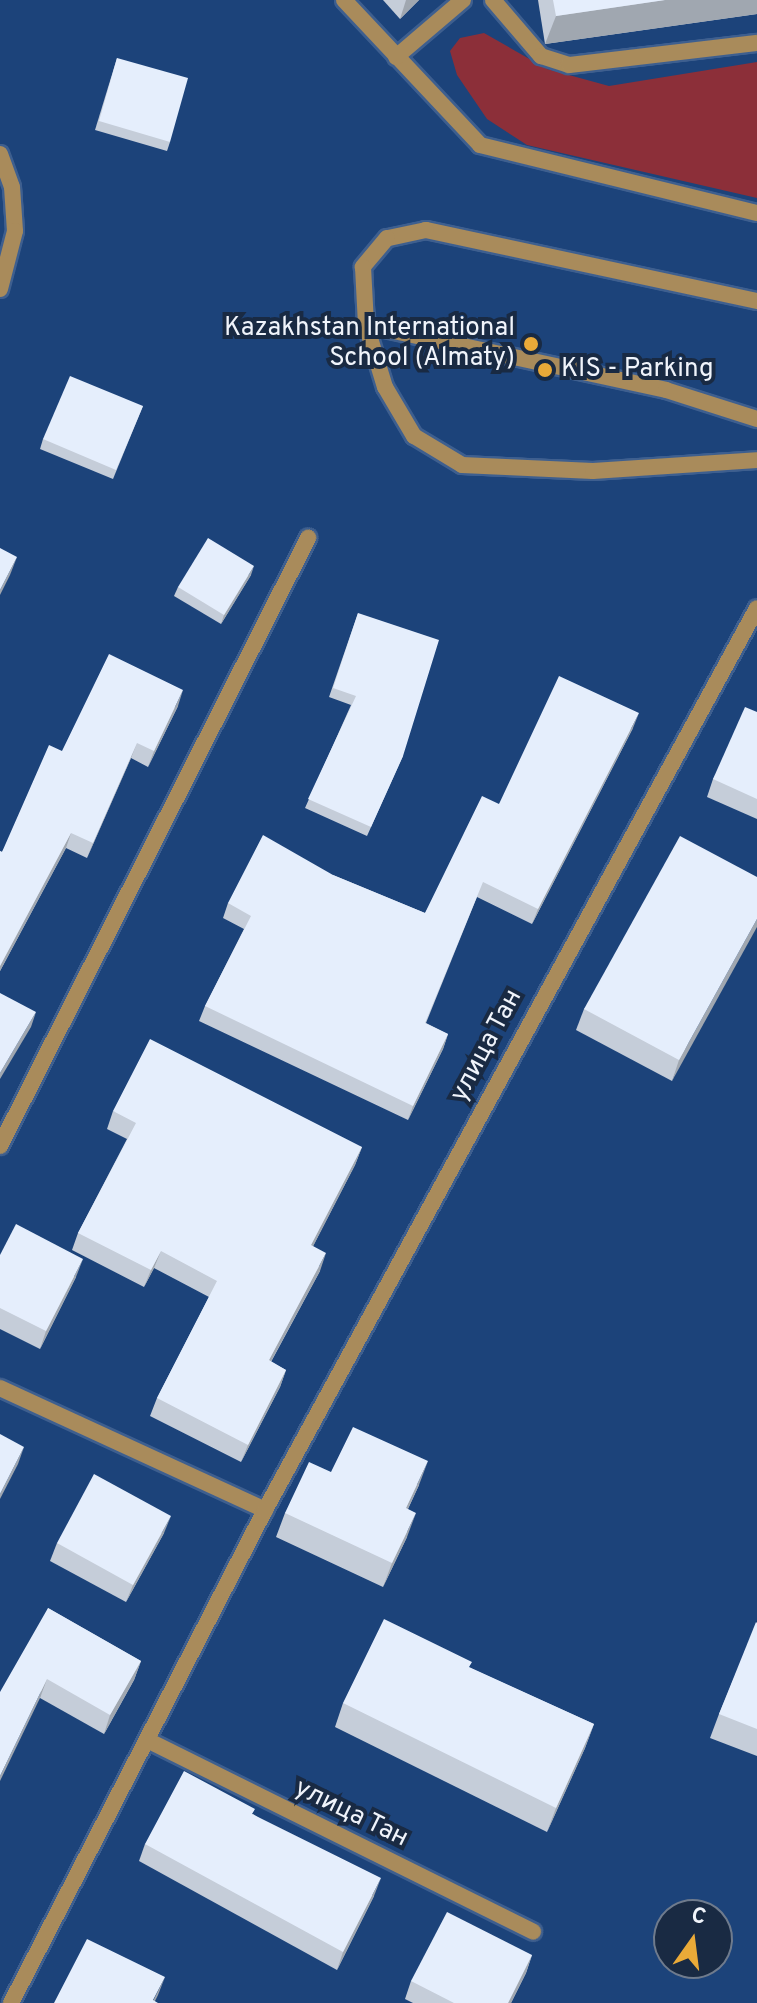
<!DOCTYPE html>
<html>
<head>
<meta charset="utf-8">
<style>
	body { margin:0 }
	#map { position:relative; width:757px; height:2003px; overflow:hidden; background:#1c437a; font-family:Overpass,sans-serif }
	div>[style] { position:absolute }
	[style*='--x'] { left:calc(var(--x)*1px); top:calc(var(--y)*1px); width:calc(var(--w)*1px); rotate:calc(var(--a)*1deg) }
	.green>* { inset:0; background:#8c2f39 }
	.roads { filter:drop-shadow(2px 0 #3e5f8f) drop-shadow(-2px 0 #3e5f8f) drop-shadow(0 2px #3e5f8f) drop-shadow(0 -2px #3e5f8f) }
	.service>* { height:16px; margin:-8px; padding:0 8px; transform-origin:8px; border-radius:8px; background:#a98b5b }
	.minor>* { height:16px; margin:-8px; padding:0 8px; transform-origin:8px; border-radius:8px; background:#a98b5b }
	.wall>* { inset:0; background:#c5cdd9 }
	.shaded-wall>* { inset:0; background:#a0a7b0 }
	.building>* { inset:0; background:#e5eefc }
	.dots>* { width:22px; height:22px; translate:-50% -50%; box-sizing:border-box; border:4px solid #192a43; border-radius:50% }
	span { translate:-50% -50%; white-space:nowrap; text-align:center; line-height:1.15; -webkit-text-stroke:8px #192a43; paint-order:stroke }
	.poi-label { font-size:26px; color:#f0f4fb }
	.right { translate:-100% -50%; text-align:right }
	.left { translate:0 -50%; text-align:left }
	.street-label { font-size:26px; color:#f0f4fb }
	.north { position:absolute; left:653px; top:1899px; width:80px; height:80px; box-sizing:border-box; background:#192a43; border:2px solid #6f7b8d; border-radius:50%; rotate:14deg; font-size:22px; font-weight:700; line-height:32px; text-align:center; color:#f0f4fb }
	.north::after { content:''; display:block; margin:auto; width:28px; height:36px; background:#eaaa38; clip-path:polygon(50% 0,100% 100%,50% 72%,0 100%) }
</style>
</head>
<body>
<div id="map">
	<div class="green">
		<i style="clip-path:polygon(484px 33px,547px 69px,609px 86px,757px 62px,757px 198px,527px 145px,487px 119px,457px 75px,450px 51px,460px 38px)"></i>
	</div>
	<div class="roads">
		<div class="service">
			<i style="--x:344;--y:0;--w:199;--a:46.8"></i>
			<i style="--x:480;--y:145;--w:285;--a:13.8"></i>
			<i style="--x:493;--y:0;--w:74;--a:49.4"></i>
			<i style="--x:541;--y:56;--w:29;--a:18"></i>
			<i style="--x:569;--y:65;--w:189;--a:-6.7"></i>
			<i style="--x:396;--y:57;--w:88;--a:-40.4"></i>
			<i style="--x:757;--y:301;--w:339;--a:-167.9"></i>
			<i style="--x:426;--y:230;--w:40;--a:168"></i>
			<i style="--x:387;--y:238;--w:38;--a:130"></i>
			<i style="--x:363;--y:267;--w:58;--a:87"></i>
			<i style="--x:366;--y:325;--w:65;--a:73"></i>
			<i style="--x:385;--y:387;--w:57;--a:59.4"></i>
			<i style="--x:414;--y:436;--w:56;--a:31.1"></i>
			<i style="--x:462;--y:465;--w:131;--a:2.6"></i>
			<i style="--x:593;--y:471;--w:164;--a:-3.8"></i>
			<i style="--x:366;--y:325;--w:307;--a:12.2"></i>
			<i style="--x:666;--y:390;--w:96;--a:17.7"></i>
		</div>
		<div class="minor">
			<i style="--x:0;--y:154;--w:35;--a:70"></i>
			<i style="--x:12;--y:187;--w:44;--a:86.1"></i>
			<i style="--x:15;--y:231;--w:60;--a:104.5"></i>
			<i style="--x:0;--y:1146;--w:682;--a:-63.13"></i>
			<i style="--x:0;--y:1388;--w:292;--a:24.7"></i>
			<i style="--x:147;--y:1740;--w:431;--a:26.4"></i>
			<i style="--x:11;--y:2003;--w:555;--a:-62.74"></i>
			<i style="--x:265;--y:1510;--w:1027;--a:-61.39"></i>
		</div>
	</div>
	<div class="wall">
		<i style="clip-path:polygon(383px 0,419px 0,400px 19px)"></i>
		<i style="clip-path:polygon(538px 0,757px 0,757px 14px,545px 44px)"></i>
		<i style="clip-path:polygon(117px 58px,170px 142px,167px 151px,95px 130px)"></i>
		<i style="clip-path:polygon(143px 406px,113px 479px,40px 449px,43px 439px)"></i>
		<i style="clip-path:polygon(251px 575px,221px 624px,174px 596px,178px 587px)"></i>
		<i style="clip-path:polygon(358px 613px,403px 756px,367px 836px,305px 808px,351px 705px,329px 697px)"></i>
		<i style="clip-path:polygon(178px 706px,148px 767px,131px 758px,87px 858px,66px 848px,0 971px,0 851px,2px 852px,62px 751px)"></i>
		<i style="clip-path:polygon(757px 712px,757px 819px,707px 797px,713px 779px)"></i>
		<i style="clip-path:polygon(633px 728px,532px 924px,477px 897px,426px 1023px,448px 1034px,443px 1049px,408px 1120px,199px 1021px,205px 1006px,244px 929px,223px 918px,228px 903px,333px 875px,425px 913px,499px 804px)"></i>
		<i style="clip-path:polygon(757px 877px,672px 1081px,576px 1030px,584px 1009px)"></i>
		<i style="clip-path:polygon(113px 1111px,362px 1147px,355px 1165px,313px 1246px,320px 1271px,271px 1362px,286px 1370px,280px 1387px,241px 1462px,150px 1416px,157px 1398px,209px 1297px,154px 1268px,144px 1287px,72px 1250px,78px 1233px,127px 1139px,107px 1129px)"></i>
		<i style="clip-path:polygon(0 1255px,76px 1277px,40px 1349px,0 1329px)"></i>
		<i style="clip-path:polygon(331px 1472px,419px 1485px,408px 1509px,407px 1537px,383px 1587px,276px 1537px,285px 1513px)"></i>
		<i style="clip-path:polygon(164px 1533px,126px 1602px,50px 1561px,57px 1543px)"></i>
		<i style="clip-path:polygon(48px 1608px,141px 1661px,134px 1680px,104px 1734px,40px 1698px)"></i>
		<i style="clip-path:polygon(757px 1623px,757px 1756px,710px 1738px,719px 1714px)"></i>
		<i style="clip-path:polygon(470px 1668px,594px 1724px,585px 1748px,547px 1832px,335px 1727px,343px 1703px)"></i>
		<i style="clip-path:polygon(253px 1814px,374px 1896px,337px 1970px,139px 1861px,145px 1844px)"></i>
		<i style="clip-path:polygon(532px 1955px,526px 1973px,511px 2003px,413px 2003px,405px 1999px,411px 1981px)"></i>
	</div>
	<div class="shaded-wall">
		<i style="clip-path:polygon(406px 0,419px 0,400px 19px)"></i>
		<i style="clip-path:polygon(665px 0,757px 0,757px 14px,545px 44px,556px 16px)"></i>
		<i style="clip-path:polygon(17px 557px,10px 575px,0 595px,0 590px)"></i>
		<i style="clip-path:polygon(254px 566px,251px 575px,221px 624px,224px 615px)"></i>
		<i style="clip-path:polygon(183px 690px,178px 706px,148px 767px,154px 751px)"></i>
		<i style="clip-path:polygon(639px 713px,633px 728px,532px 924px,538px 909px)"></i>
		<i style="clip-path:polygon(137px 743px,131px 758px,87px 858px,93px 843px)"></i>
		<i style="clip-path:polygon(71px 833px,66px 848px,0 971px,0 966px)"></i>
		<i style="clip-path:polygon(757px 919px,757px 927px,672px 1081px,679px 1060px)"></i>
		<i style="clip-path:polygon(36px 1012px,31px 1027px,0 1079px,0 1073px)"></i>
		<i style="clip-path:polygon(448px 1034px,443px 1049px,408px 1120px,413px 1106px)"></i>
		<i style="clip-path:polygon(362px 1147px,355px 1165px,305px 1262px,311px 1245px)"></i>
		<i style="clip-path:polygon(161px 1251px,154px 1268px,144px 1287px,151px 1270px)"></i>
		<i style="clip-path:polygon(326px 1253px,320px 1271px,262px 1378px,269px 1360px)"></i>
		<i style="clip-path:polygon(83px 1259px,76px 1277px,40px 1349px,46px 1331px)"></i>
		<i style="clip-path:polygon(286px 1370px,280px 1387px,241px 1462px,248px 1445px)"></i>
		<i style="clip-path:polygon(24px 1447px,18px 1464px,0 1499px,0 1494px)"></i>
		<i style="clip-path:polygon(428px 1461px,419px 1485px,397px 1532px,406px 1508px)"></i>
		<i style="clip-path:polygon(416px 1513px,407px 1537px,383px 1587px,392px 1563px)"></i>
		<i style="clip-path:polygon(171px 1516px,164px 1533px,126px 1602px,133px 1585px)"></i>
		<i style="clip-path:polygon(141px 1661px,134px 1680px,104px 1734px,110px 1715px)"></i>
		<i style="clip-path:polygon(47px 1679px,40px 1698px,0 1781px,0 1776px)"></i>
		<i style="clip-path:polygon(594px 1724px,585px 1748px,547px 1832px,556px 1808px)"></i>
		<i style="clip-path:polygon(381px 1878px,374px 1896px,337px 1970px,343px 1952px)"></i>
		<i style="clip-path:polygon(532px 1955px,526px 1973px,511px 2003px,508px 2003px)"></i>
		<i style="clip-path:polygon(165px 1977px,158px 1995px,154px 2003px,152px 2003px)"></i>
	</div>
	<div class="building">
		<i style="clip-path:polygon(553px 0,665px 0,556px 16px)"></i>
		<i style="clip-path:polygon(117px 58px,188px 78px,170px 142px,99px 121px)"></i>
		<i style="clip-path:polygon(70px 376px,143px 406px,116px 470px,43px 439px)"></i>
		<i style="clip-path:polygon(208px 538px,254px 566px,224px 615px,178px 587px)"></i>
		<i style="clip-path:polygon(0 548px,17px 557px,0 590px)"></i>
		<i style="clip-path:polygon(358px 613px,439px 640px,403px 756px,371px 827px,308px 799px,356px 696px,333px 688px)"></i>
		<i style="clip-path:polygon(109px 654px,183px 690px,154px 751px,137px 743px,93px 843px,71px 833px,0 966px,0 851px,2px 852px,49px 745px,62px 751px)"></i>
		<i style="clip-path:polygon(559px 676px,639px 713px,538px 909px,483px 882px,425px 1023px,448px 1034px,413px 1106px,205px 1006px,251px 916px,228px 903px,263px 835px,333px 875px,425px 913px,482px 796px,499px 804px)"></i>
		<i style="clip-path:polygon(745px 707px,757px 712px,757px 799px,713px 779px)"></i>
		<i style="clip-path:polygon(680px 836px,757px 877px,757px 919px,679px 1060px,584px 1009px)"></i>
		<i style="clip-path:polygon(0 993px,36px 1012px,0 1073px)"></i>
		<i style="clip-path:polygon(150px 1039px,362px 1147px,311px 1245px,326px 1253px,269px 1360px,286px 1370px,248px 1445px,157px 1398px,217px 1281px,161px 1251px,151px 1270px,78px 1233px,136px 1123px,113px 1111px)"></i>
		<i style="clip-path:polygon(16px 1224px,83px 1259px,46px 1331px,0 1308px,0 1255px)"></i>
		<i style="clip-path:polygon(353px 1427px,428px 1461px,406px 1508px,416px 1513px,392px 1563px,285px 1513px,309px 1462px,331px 1472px)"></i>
		<i style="clip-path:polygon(0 1434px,24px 1447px,0 1494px)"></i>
		<i style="clip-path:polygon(94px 1474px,171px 1516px,133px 1585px,57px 1543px)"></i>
		<i style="clip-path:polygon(48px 1608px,141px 1661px,110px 1715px,47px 1679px,0 1776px,0 1692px)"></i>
		<i style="clip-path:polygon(384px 1619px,472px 1662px,469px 1667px,594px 1724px,556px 1808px,343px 1703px)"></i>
		<i style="clip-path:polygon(756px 1622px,757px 1623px,757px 1729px,719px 1714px)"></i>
		<i style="clip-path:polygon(184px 1771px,255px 1809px,252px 1814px,381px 1878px,343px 1952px,145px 1844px)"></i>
		<i style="clip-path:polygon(447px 1912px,532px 1955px,508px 2003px,454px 2003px,411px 1981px)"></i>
		<i style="clip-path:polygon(87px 1939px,165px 1977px,153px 2000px,158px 2003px,54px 2003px)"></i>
	</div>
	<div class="dots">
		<i style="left:531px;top:344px;background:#eaaa38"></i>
		<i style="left:545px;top:370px;background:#eaaa38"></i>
	</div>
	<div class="poi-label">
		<span class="right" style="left:515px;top:344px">Kazakhstan International<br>School (Almaty)</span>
		<span class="left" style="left:561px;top:370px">KIS - Parking</span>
	</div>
	<div class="street-label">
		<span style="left:487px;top:1046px;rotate:-62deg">улица Тан</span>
		<span style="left:351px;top:1814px;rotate:26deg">улица Тан</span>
	</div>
	<div class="north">С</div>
</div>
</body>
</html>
